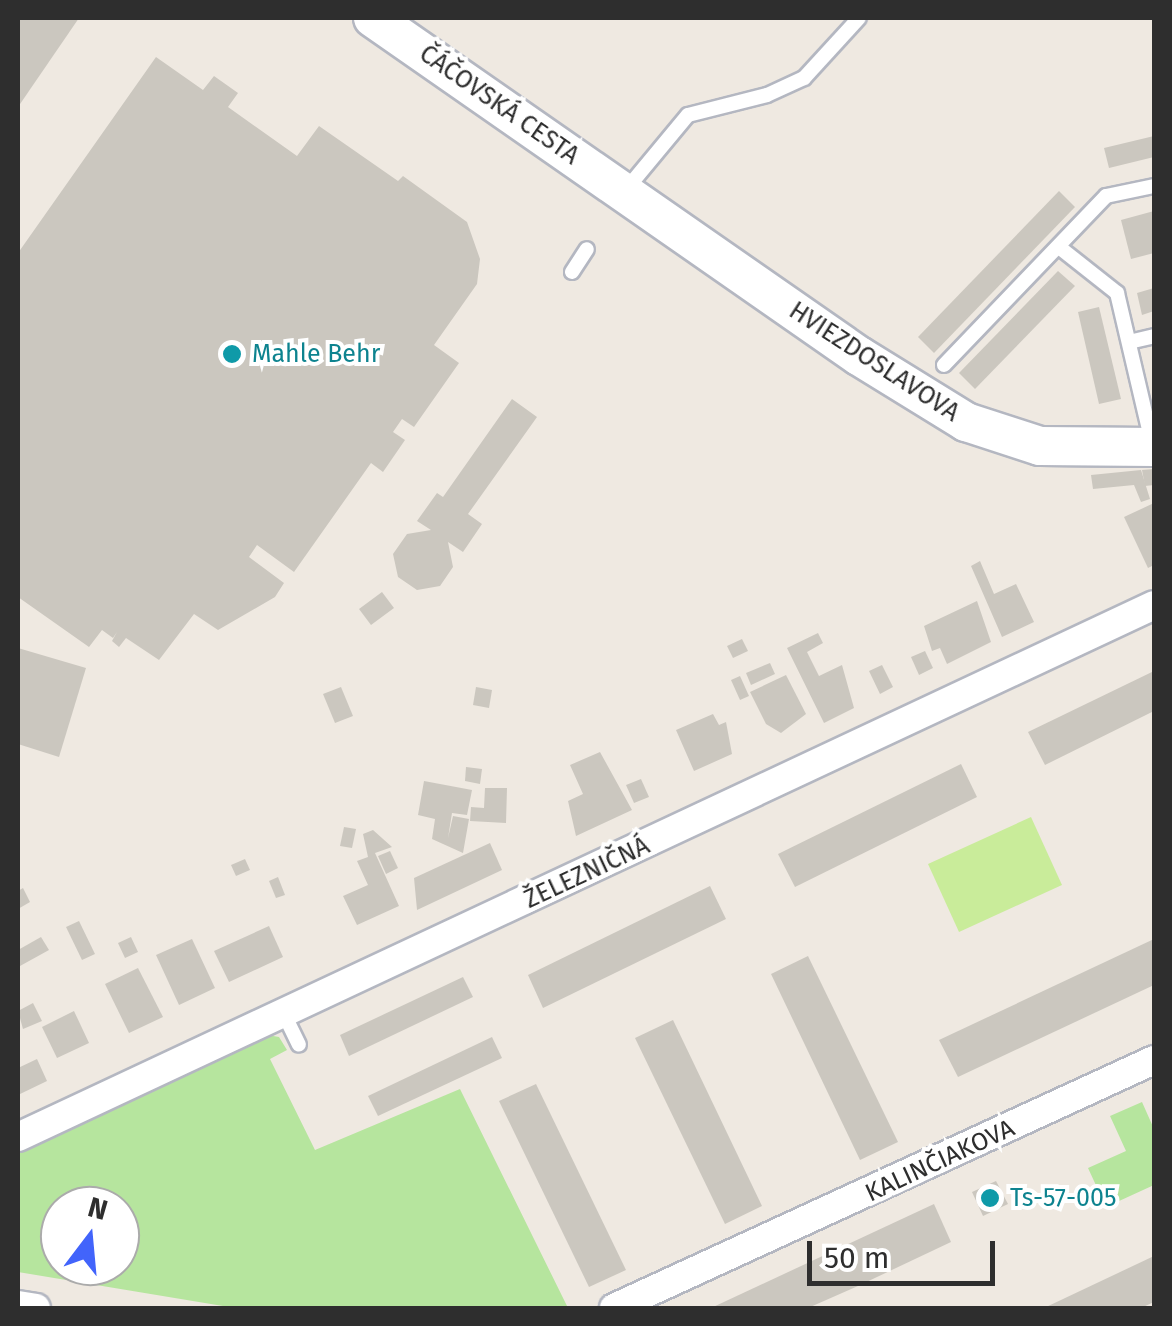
<!DOCTYPE html>
<html>
<head>
<meta charset="utf-8">
<style>
	body { margin:0 }
	#map { position:relative; width:1172px; height:1326px; overflow:hidden; background:#efe9e1; font-family:"Fira Sans",sans-serif }
	div>[style] { position:absolute }
	[style*='--x'] { left:calc(var(--x)*1px); top:calc(var(--y)*1px); width:calc(var(--w)*1px); rotate:calc(var(--a)*1deg) }
	.green>* { inset:0; background:#b6e59e }
	.pitch>* { inset:0; background:#c9ec9a }
	.building>* { inset:0; background:#cbc7bf }
	.roads { filter:drop-shadow(2px 0 #b4b7c1) drop-shadow(-2px 0 #b4b7c1) drop-shadow(0 2px #b4b7c1) drop-shadow(0 -2px #b4b7c1) }
	.service>* { height:14px; margin:-7px; padding:0 7px; transform-origin:7px; border-radius:7px; background:#fff }
	.minor>* { height:28px; margin:-14px; padding:0 14px; transform-origin:14px; border-radius:14px; background:#fff }
	.secondary>* { height:38px; margin:-19px; padding:0 19px; transform-origin:19px; border-radius:19px; background:#fff }
	.dots>* { width:28px; height:28px; translate:-50% -50%; box-sizing:border-box; border:5px solid #fff; border-radius:50% }
	span { translate:-50% -50%; white-space:nowrap; text-align:center; line-height:1.15; -webkit-text-stroke:8px #fff; paint-order:stroke }
	.street-label { font-size:25px; color:#2e2e2e }
	.culture-label { font-size:25px; color:#0d838f }
	.left { translate:0 -50%; text-align:left }
	.frame { position:absolute; inset:0; border:20px solid #2e2e2e; pointer-events:none }
	.north { position:absolute; left:40px; top:1186px; width:100px; height:100px; box-sizing:border-box; background:#fff; border:2px solid #ababab; border-radius:50%; rotate:16deg; font-size:28px; font-weight:700; line-height:40px; text-align:center; color:#2e2e2e }
	.north::after { content:''; display:block; margin:auto; width:35px; height:45px; background:#4264fb; clip-path:polygon(50% 0,100% 100%,50% 72%,0 100%) }
	.scale { position:absolute; left:807px; top:1241px; width:188px; height:45px; box-sizing:border-box; border:5px solid #2e2e2e; border-top:0; padding-left:12px; font-size:30px; line-height:35px; white-space:nowrap; color:#2e2e2e; -webkit-text-stroke:8px #fff; paint-order:stroke }
</style>
</head>
<body>
<div id="map">
	<div class="green">
		<i style="clip-path:polygon(evenodd,262px 1034px,279px 1037px,287px 1050px,270px 1059px,315px 1150px,460px 1089px,568px 1308px,235px 1308px,18px 1272px,18px 1149px,262px 1034px,60px 1206px,120px 1206px,120px 1266px,60px 1266px,60px 1206px)"></i>
		<i style="clip-path:polygon(1142px 1102px,1154px 1129px,1154px 1185px,1106px 1207px,1088px 1168px,1126px 1151px,1110px 1116px)"></i>
	</div>
	<div class="pitch">
		<i style="clip-path:polygon(1031px 817px,1062px 885px,959px 932px,928px 864px)"></i>
	</div>
	<div class="building">
		<i style="clip-path:polygon(18px 18px,79px 18px,18px 107px)"></i>
		<i style="clip-path:polygon(156px 57px,203px 90px,214px 76px,238px 93px,228px 107px,297px 156px,319px 126px,398px 181px,403px 176px,467px 222px,480px 259px,477px 284px,434px 345px,459px 363px,414px 427px,402px 419px,393px 432px,405px 440px,383px 472px,371px 463px,294px 572px,257px 545px,249px 557px,284px 583px,275px 597px,218px 630px,194px 614px,159px 660px,126px 638px,119px 647px,112px 641px,117px 632px,113px 638px,102px 630px,89px 647px,18px 597px,18px 253px)"></i>
		<i style="clip-path:polygon(1154px 136px,1154px 157px,1109px 168px,1104px 148px)"></i>
		<i style="clip-path:polygon(1059px 191px,1075px 207px,934px 353px,918px 337px)"></i>
		<i style="clip-path:polygon(1154px 211px,1154px 253px,1131px 259px,1121px 220px)"></i>
		<i style="clip-path:polygon(1058px 271px,1075px 286px,975px 389px,959px 373px)"></i>
		<i style="clip-path:polygon(1154px 288px,1154px 311px,1142px 315px,1137px 293px)"></i>
		<i style="clip-path:polygon(1099px 307px,1121px 399px,1099px 404px,1078px 312px)"></i>
		<i style="clip-path:polygon(512px 399px,537px 417px,468px 514px,482px 524px,463px 552px,448px 542px,453px 567px,440px 586px,417px 590px,398px 577px,393px 554px,407px 534px,431px 530px,417px 521px,437px 493px,443px 497px)"></i>
		<i style="clip-path:polygon(1154px 469px,1154px 485px,1145px 486px,1142px 470px)"></i>
		<i style="clip-path:polygon(1141px 470px,1150px 499px,1141px 502px,1134px 485px,1093px 489px,1091px 475px)"></i>
		<i style="clip-path:polygon(1154px 503px,1154px 565px,1148px 568px,1124px 517px)"></i>
		<i style="clip-path:polygon(980px 561px,994px 594px,1016px 584px,1034px 622px,1002px 637px,971px 566px)"></i>
		<i style="clip-path:polygon(382px 592px,394px 608px,371px 625px,359px 609px)"></i>
		<i style="clip-path:polygon(977px 601px,991px 642px,947px 664px,940px 648px,932px 651px,924px 626px)"></i>
		<i style="clip-path:polygon(818px 633px,823px 643px,807px 652px,819px 676px,842px 665px,854px 708px,824px 723px,787px 648px)"></i>
		<i style="clip-path:polygon(742px 639px,748px 651px,733px 658px,727px 646px)"></i>
		<i style="clip-path:polygon(18px 648px,86px 668px,59px 757px,18px 744px)"></i>
		<i style="clip-path:polygon(925px 651px,933px 668px,919px 675px,911px 657px)"></i>
		<i style="clip-path:polygon(770px 663px,775px 674px,751px 685px,746px 673px)"></i>
		<i style="clip-path:polygon(882px 665px,893px 687px,880px 694px,869px 671px)"></i>
		<i style="clip-path:polygon(1154px 671px,1154px 711px,1045px 765px,1028px 732px)"></i>
		<i style="clip-path:polygon(786px 675px,806px 714px,781px 733px,766px 724px,750px 692px)"></i>
		<i style="clip-path:polygon(740px 676px,749px 696px,740px 700px,731px 680px)"></i>
		<i style="clip-path:polygon(341px 687px,353px 716px,335px 723px,323px 694px)"></i>
		<i style="clip-path:polygon(476px 687px,492px 690px,489px 708px,473px 705px)"></i>
		<i style="clip-path:polygon(713px 714px,719px 725px,726px 722px,732px 754px,694px 771px,676px 730px)"></i>
		<i style="clip-path:polygon(600px 752px,632px 810px,576px 836px,568px 801px,583px 794px,570px 765px)"></i>
		<i style="clip-path:polygon(961px 764px,977px 797px,795px 887px,778px 854px)"></i>
		<i style="clip-path:polygon(466px 767px,482px 769px,480px 784px,465px 781px)"></i>
		<i style="clip-path:polygon(641px 779px,649px 797px,634px 803px,626px 785px)"></i>
		<i style="clip-path:polygon(424px 781px,472px 790px,467px 815px,452px 813px,448px 838px,453px 816px,469px 819px,463px 853px,432px 839px,435px 819px,418px 815px)"></i>
		<i style="clip-path:polygon(485px 788px,507px 788px,506px 823px,470px 821px,471px 807px,484px 808px)"></i>
		<i style="clip-path:polygon(344px 827px,356px 829px,352px 848px,340px 846px)"></i>
		<i style="clip-path:polygon(373px 830px,392px 847px,375px 853px,399px 906px,357px 925px,343px 896px,368px 885px,357px 861px,368px 857px,363px 834px)"></i>
		<i style="clip-path:polygon(490px 843px,502px 870px,417px 910px,414px 878px)"></i>
		<i style="clip-path:polygon(390px 851px,398px 868px,386px 874px,378px 856px)"></i>
		<i style="clip-path:polygon(245px 859px,250px 870px,236px 876px,231px 865px)"></i>
		<i style="clip-path:polygon(278px 877px,285px 895px,276px 898px,269px 881px)"></i>
		<i style="clip-path:polygon(710px 886px,726px 919px,543px 1008px,528px 975px)"></i>
		<i style="clip-path:polygon(23px 888px,30px 902px,18px 909px,18px 891px)"></i>
		<i style="clip-path:polygon(79px 921px,95px 954px,82px 960px,66px 927px)"></i>
		<i style="clip-path:polygon(269px 926px,283px 957px,229px 982px,214px 951px)"></i>
		<i style="clip-path:polygon(41px 937px,49px 950px,20px 966px,18px 950px)"></i>
		<i style="clip-path:polygon(131px 937px,138px 952px,125px 958px,118px 943px)"></i>
		<i style="clip-path:polygon(192px 939px,215px 988px,179px 1005px,156px 955px)"></i>
		<i style="clip-path:polygon(1154px 939px,1154px 985px,958px 1077px,939px 1040px)"></i>
		<i style="clip-path:polygon(808px 956px,898px 1142px,860px 1160px,771px 974px)"></i>
		<i style="clip-path:polygon(138px 968px,163px 1017px,129px 1033px,105px 984px)"></i>
		<i style="clip-path:polygon(463px 977px,473px 997px,349px 1056px,340px 1035px)"></i>
		<i style="clip-path:polygon(33px 1003px,42px 1021px,23px 1029px,18px 1011px)"></i>
		<i style="clip-path:polygon(74px 1011px,89px 1043px,57px 1058px,42px 1027px)"></i>
		<i style="clip-path:polygon(673px 1020px,762px 1206px,725px 1224px,635px 1038px)"></i>
		<i style="clip-path:polygon(492px 1037px,502px 1058px,378px 1116px,368px 1096px)"></i>
		<i style="clip-path:polygon(37px 1059px,47px 1081px,18px 1095px,18px 1068px)"></i>
		<i style="clip-path:polygon(536px 1084px,626px 1270px,589px 1287px,499px 1101px)"></i>
		<i style="clip-path:polygon(996px 1181px,1008px 1204px,983px 1216px,972px 1192px)"></i>
		<i style="clip-path:polygon(934px 1204px,951px 1242px,858px 1286px,808px 1308px,711px 1308px)"></i>
		<i style="clip-path:polygon(1154px 1256px,1154px 1302px,1141px 1308px,1044px 1308px)"></i>
	</div>
	<div class="roads">
		<div class="service">
			<i style="--x:624;--y:192;--w:100;--a:-50.3"></i>
			<i style="--x:688;--y:115;--w:81;--a:-14.2"></i>
			<i style="--x:767;--y:95;--w:41;--a:-24.7"></i>
			<i style="--x:804;--y:78;--w:81;--a:-47.5"></i>
			<i style="--x:1059;--y:247;--w:74;--a:38.4"></i>
			<i style="--x:1117;--y:293;--w:157;--a:76.8"></i>
			<i style="--x:572;--y:272;--w:27;--a:-57"></i>
			<i style="--x:1129;--y:342;--w:26;--a:-13"></i>
			<i style="--x:944;--y:365;--w:234;--a:-46.2"></i>
			<i style="--x:1106;--y:196;--w:49;--a:-11.8"></i>
			<i style="--x:284;--y:1014;--w:34;--a:64"></i>
		</div>
		<div class="minor">
			<i style="--x:18;--y:1137;--w:1254;--a:-25.09"></i>
			<i style="--x:18;--y:1305;--w:18;--a:9"></i>
			<i style="--x:614;--y:1308;--w:594;--a:-24.67"></i>
		</div>
		<div class="secondary">
			<i style="--x:373;--y:18;--w:592;--a:34.82"></i>
			<i style="--x:859;--y:356;--w:126;--a:31.7"></i>
			<i style="--x:966;--y:422;--w:78;--a:18"></i>
			<i style="--x:1040;--y:446;--w:114;--a:0.5"></i>
		</div>
	</div>
	<div class="dots">
		<i style="left:232px;top:354px;background:#0f9aa8"></i>
		<i style="left:990px;top:1198px;background:#0f9aa8"></i>
	</div>
	<div class="street-label">
		<span style="left:499px;top:105px;rotate:35deg">ČÁČOVSKÁ CESTA</span>
		<span style="left:874px;top:362px;rotate:33deg">HVIEZDOSLAVOVA</span>
		<span style="left:587px;top:873px;rotate:-25deg">ŽELEZNIČNÁ</span>
		<span style="left:940px;top:1161px;rotate:-25deg">KALINČIAKOVA</span>
	</div>
	<div class="culture-label">
		<span class="left" style="left:252px;top:354px">Mahle Behr</span>
		<span class="left" style="left:1010px;top:1198px">Ts-57-005</span>
	</div>
	<div class="frame"></div>
	<div class="north">N</div>
	<div class="scale">50 m</div>
</div>
</body>
</html>
